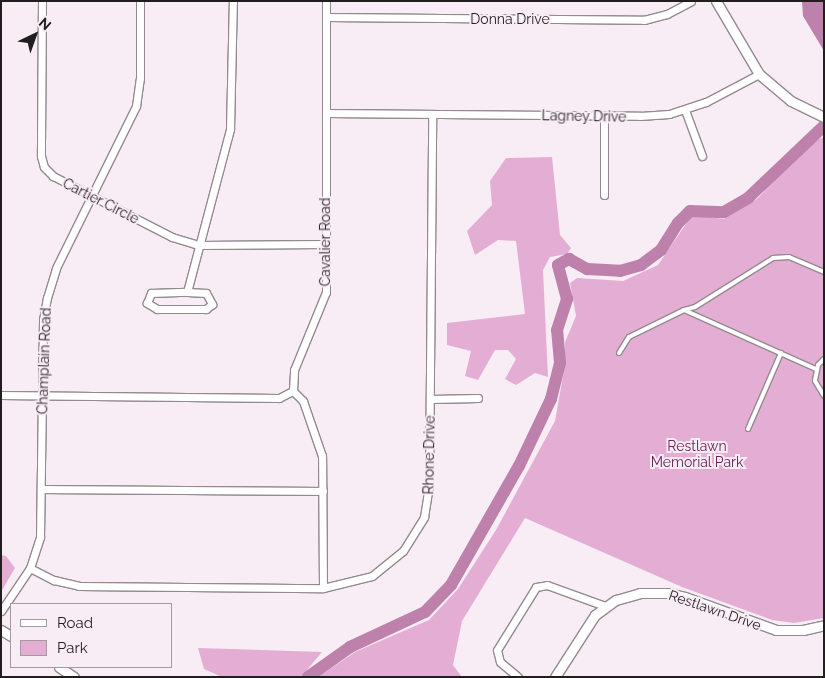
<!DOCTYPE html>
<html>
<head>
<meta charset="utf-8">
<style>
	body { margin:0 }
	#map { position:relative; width:825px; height:678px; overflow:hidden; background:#f8edf4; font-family:Raleway,sans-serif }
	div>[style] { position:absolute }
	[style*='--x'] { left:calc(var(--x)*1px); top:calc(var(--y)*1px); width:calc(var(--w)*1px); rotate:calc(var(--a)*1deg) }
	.green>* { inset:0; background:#e4aed4 }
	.water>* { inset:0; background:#be81ac }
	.river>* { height:12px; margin:-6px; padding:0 6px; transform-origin:6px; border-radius:6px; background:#be81ac }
	.roads { filter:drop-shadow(1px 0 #938a90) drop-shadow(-1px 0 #938a90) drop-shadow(0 1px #938a90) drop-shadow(0 -1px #938a90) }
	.service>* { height:4px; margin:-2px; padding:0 2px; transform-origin:2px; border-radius:2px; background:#fff }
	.minor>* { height:7px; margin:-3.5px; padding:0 3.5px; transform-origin:3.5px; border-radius:3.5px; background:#fff }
	.tertiary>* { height:9px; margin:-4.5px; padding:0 4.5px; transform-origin:4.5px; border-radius:4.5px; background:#fff }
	span { translate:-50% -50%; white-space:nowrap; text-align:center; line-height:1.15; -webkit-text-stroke:4px #f8edf4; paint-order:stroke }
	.street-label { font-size:14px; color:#221e20 }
	.park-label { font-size:14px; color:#692159 }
	.frame { position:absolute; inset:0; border:2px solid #221e20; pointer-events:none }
	.legend { position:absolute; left:10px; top:603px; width:162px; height:65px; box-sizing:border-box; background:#f8edf4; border:1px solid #a29a9f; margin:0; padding:6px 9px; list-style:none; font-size:15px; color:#221e20 }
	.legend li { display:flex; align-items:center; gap:10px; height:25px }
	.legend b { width:25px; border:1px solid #a29a9f }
	.north { position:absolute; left:10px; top:10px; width:50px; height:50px; -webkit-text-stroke:4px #f8edf4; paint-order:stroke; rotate:42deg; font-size:14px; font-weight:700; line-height:20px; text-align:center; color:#221e20 }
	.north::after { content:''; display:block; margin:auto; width:18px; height:22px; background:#221e20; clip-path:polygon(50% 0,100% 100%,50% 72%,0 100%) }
</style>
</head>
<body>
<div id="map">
	<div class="green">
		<i style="clip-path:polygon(824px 137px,824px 618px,794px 623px,772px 620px,682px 587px,525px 518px,462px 621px,453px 665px,462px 677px,318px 677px,355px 652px,429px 620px,458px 589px,496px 530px,555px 421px,565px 365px,565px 342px,576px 316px,570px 283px,577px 278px,623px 281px,658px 265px,692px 215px,724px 219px,758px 198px,812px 142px)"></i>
		<i style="clip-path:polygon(552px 157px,560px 235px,571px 248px,567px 254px,550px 257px,543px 270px,548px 377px,535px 373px,516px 385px,505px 379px,516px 359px,508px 350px,495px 350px,478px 380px,465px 376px,471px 351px,447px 345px,447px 323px,525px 314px,516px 241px,498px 240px,475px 255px,467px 231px,492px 205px,490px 181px,506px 158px)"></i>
		<i style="clip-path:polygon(1px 555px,6px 556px,15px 568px,1px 592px)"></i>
		<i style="clip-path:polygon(198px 648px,322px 652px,301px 677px,222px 677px,204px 669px)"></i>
	</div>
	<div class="water">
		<i style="clip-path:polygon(802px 1px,824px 1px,824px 51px,803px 16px)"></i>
	</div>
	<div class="river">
		<i style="--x:308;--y:677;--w:52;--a:-35.5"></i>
		<i style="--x:350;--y:647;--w:83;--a:-25"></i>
		<i style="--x:425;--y:612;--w:37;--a:-46"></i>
		<i style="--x:451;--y:585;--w:137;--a:-60.3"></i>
		<i style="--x:519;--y:466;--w:74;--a:-64.5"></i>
		<i style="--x:551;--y:399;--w:37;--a:-76"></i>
		<i style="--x:560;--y:363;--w:33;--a:-95"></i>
		<i style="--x:557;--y:330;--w:33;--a:-72"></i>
		<i style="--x:567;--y:299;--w:35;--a:-105"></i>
		<i style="--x:558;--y:265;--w:13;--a:-29"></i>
		<i style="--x:569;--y:259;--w:21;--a:29"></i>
		<i style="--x:587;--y:269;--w:33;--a:3"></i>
		<i style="--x:620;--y:271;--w:22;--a:-16"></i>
		<i style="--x:641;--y:265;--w:25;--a:-37"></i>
		<i style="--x:661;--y:250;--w:32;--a:-58"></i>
		<i style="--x:678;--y:223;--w:17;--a:-45"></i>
		<i style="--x:690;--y:211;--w:34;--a:2"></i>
		<i style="--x:724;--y:212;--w:28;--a:-30"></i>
		<i style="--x:748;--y:198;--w:105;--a:-43.5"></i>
	</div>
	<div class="roads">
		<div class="service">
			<i style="--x:684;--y:310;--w:11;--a:-15"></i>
			<i style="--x:695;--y:307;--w:92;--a:-32.1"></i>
			<i style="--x:773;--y:258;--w:16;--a:-4"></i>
			<i style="--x:789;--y:257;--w:38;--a:23"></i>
			<i style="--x:619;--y:353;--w:19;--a:-58"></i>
			<i style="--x:629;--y:337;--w:61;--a:-26.1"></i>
			<i style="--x:684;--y:310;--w:145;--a:24.1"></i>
			<i style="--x:824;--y:359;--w:8;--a:135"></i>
			<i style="--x:818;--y:365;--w:16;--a:101"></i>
			<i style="--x:815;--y:381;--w:17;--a:59"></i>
			<i style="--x:748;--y:429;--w:83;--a:-66.5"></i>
		</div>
		<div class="minor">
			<i style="--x:42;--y:1;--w:155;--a:90.4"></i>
			<i style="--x:41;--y:156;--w:11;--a:75"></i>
			<i style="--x:44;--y:167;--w:13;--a:45"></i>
			<i style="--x:53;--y:176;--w:134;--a:27.1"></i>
			<i style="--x:172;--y:237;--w:28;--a:17"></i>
			<i style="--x:199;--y:245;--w:125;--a:-0.5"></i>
			<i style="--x:326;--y:17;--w:318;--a:0.5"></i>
			<i style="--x:644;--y:20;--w:24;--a:-15"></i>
			<i style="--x:667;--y:14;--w:27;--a:-28"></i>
			<i style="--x:685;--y:110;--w:49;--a:69.7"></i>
			<i style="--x:326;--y:113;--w:314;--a:0.5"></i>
			<i style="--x:640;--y:116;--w:29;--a:-4"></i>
			<i style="--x:669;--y:114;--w:39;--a:-18"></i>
			<i style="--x:706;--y:102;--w:60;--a:-27.8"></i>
			<i style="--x:604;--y:195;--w:80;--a:-90"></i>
			<i style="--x:187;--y:292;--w:19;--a:3"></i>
			<i style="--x:206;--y:293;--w:13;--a:61"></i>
			<i style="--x:212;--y:304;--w:8;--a:140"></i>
			<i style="--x:206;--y:309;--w:49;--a:180"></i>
			<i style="--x:157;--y:309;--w:12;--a:-149"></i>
			<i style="--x:147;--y:303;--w:11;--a:-68"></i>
			<i style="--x:151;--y:293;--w:36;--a:-2"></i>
			<i style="--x:187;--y:292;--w:169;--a:-75.2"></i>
			<i style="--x:230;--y:129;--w:128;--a:-88.7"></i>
			<i style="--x:1;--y:395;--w:278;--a:0.6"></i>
			<i style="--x:279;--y:398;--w:16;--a:-27"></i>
			<i style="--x:430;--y:399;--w:48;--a:-1.2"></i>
			<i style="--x:42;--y:489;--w:281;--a:0.4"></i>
			<i style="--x:30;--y:568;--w:27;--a:27"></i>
			<i style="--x:54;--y:580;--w:26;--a:13"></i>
			<i style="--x:79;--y:586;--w:244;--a:0.5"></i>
			<i style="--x:323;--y:588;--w:50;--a:-13.8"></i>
			<i style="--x:372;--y:576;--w:40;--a:-39"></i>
			<i style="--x:403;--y:551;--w:40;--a:-58"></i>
			<i style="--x:424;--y:517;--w:31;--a:-81"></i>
			<i style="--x:429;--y:486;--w:372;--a:-89.5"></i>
			<i style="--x:323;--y:588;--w:132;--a:-90.4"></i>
			<i style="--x:322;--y:456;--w:58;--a:-109.1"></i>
			<i style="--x:303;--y:401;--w:14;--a:-135"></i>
			<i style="--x:293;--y:391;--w:21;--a:-87"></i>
			<i style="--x:294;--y:370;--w:84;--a:-67.7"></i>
			<i style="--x:326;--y:292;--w:291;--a:-90"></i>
			<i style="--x:1;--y:611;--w:52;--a:-56"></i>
			<i style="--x:30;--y:568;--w:33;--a:-72"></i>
			<i style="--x:40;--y:537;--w:217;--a:-89.2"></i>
			<i style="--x:43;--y:320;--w:22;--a:-80"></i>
			<i style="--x:47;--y:298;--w:31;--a:-73"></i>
			<i style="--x:56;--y:268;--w:181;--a:-63.7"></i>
			<i style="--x:136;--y:106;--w:28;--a:-82"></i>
			<i style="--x:140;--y:78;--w:77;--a:-90"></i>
			<i style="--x:518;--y:677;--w:23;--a:-140"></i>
			<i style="--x:500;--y:662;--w:12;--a:-104"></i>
			<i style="--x:497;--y:650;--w:74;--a:-58.2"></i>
			<i style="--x:536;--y:587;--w:11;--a:-10"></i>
			<i style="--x:547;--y:585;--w:62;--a:19.9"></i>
		</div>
		<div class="tertiary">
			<i style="--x:716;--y:1;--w:85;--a:59.5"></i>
			<i style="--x:759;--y:74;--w:42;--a:40.2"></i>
			<i style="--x:791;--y:101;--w:37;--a:26"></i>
			<i style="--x:1;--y:630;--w:12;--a:31"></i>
			<i style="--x:59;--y:667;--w:18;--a:34"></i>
			<i style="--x:555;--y:677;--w:74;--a:-57.2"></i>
			<i style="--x:595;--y:615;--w:26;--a:-36"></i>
			<i style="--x:616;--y:600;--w:25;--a:-16"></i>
			<i style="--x:640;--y:593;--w:29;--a:0"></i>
			<i style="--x:669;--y:593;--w:16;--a:14"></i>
			<i style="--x:685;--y:597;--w:97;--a:19.9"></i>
			<i style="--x:776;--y:630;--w:27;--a:0"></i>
			<i style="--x:803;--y:630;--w:22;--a:-13"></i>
		</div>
	</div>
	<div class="street-label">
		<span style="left:510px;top:19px">Donna Drive</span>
		<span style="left:584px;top:116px;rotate:1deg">Lagney Drive</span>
		<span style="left:101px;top:201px;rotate:27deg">Cartier Circle</span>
		<span style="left:325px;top:242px;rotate:-90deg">Cavalier Road</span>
		<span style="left:44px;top:361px;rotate:-88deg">Champlain Road</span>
		<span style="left:429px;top:455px;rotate:-89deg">Rhone Drive</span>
		<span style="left:715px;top:610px;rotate:19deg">Restlawn Drive</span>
	</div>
	<div class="park-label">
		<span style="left:697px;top:454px">Restlawn<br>Memorial Park</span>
	</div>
	<div class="frame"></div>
	<ul class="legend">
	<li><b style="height:6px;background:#fff"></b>Road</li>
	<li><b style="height:14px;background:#e4aed4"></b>Park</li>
	</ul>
	<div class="north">N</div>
</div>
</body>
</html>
